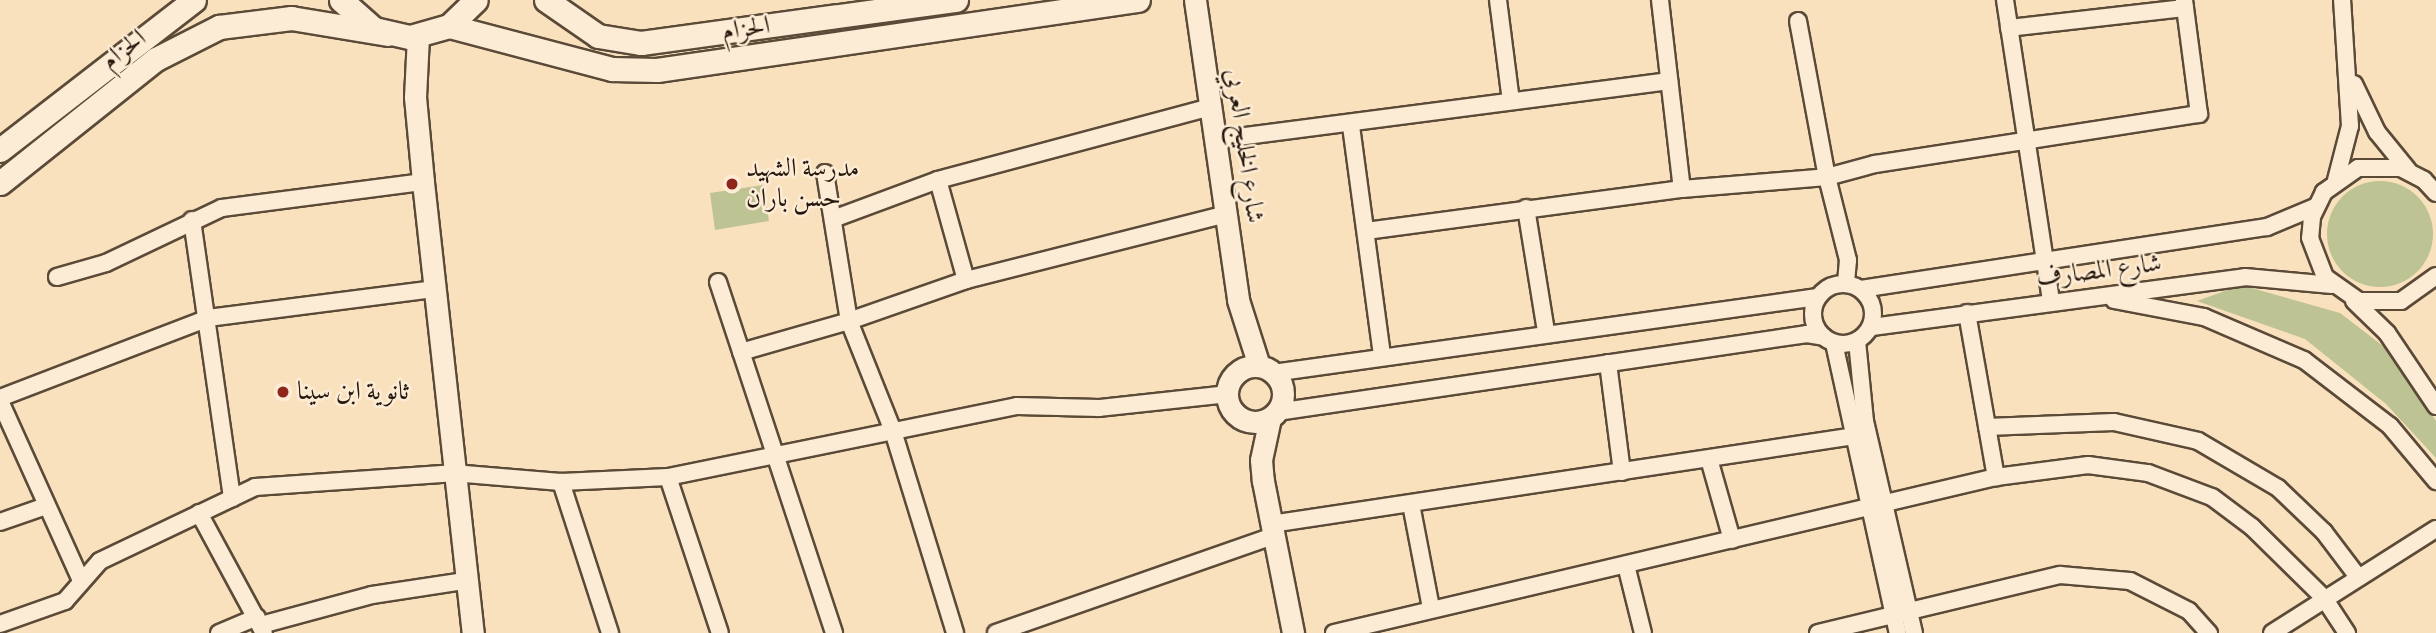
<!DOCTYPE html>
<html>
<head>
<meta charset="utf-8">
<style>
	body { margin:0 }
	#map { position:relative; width:2436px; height:633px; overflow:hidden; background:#fae1be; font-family:"Libre Bodoni",Amiri,serif }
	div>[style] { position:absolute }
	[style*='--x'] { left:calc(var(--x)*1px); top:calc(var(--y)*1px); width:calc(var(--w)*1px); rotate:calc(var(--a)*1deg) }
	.green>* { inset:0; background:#bdc393 }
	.round { border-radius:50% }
	.roads { filter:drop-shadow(2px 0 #5b4a38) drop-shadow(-2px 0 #5b4a38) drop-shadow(0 2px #5b4a38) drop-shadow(0 -2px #5b4a38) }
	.minor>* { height:16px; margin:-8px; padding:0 8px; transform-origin:8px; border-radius:8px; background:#fcecd5 }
	.minor>.ring { margin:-8px; padding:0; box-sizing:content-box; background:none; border:16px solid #fcecd5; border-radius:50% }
	.tertiary>* { height:21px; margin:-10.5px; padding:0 10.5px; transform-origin:10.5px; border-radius:10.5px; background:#fcecd5 }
	.tertiary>.ring { margin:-10.5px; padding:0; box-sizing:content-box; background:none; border:21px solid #fcecd5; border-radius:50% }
	.secondary>* { height:23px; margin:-11.5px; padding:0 11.5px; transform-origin:11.5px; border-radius:11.5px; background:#fcecd5 }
	.dots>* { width:19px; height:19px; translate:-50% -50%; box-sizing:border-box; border:4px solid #fcecd5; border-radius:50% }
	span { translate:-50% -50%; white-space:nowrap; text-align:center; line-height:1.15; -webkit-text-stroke:5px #fcecd5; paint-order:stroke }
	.street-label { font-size:26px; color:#26170c }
	.poi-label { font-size:26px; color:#26170c }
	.left { translate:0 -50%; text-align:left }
</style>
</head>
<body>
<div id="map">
	<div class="green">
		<i class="round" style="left:2327px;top:181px;width:106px;height:106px"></i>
		<i style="clip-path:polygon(763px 185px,769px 221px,715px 230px,710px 193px)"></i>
		<i style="clip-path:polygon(2241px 285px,2340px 313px,2387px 349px,2436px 421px,2436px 458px,2386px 404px,2305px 339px,2197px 301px)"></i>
	</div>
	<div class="roads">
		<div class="minor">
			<i style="--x:1498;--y:0;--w:102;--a:82.7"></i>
			<i style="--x:1660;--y:0;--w:190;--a:83.4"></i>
			<i style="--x:2005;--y:0;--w:305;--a:81.3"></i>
			<i style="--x:1798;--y:21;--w:159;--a:79.5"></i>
			<i style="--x:1827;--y:177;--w:86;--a:75.8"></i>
			<i style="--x:1848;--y:260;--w:23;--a:95"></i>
			<i style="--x:2009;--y:28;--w:177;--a:-6.5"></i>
			<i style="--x:2354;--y:84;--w:53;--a:64.4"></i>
			<i style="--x:2377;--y:132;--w:49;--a:50.8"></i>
			<i style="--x:1351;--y:126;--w:231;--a:82.3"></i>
			<i style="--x:1215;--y:140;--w:458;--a:-7.4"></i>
			<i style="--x:825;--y:173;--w:150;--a:80.8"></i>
			<i style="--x:849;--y:321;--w:118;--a:68.2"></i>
			<i style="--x:893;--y:431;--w:211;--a:72.9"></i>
			<i style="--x:938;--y:180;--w:104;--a:74.4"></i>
			<i style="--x:2336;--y:180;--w:56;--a:-75.5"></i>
			<i style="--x:2350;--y:126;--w:126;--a:-93.6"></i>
			<i style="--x:2436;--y:193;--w:18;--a:-133"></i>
			<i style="--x:2424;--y:180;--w:27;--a:-153"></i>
			<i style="--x:2400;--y:168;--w:42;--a:180"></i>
			<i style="--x:2358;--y:168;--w:42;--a:144.8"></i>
			<i style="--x:2324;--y:192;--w:28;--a:116"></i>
			<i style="--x:2312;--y:217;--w:21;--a:95"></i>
			<i style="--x:2310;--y:238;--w:42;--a:69"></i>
			<i style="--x:2325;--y:277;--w:42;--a:35.2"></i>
			<i style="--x:2359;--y:301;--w:42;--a:0"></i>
			<i style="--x:2401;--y:301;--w:43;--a:-35.5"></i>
			<i style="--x:1526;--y:208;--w:126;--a:80.8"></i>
			<i style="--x:833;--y:219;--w:112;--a:-20.4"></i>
			<i style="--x:938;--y:180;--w:283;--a:-15"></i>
			<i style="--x:192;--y:220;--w:281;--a:81.8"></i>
			<i style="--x:1366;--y:231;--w:319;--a:-7.6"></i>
			<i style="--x:1682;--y:189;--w:145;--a:-4.7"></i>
			<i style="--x:1827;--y:177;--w:50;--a:-15.2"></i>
			<i style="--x:1875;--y:164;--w:328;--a:-8.8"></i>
			<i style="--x:2199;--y:114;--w:115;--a:-97.5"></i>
			<i style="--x:57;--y:277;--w:51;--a:-15.9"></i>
			<i style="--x:106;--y:263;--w:128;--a:-25.4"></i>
			<i style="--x:222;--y:208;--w:203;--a:-7.4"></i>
			<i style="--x:718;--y:282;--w:370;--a:71.7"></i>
			<i class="ring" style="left:1813px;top:284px;width:44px;height:44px"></i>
			<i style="--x:1861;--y:289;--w:411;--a:-8.7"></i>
			<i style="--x:2267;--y:227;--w:52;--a:-22.6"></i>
			<i style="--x:2114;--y:300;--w:92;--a:10.7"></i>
			<i style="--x:2204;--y:317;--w:109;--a:23.3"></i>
			<i style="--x:2304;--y:360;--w:108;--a:37.5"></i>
			<i style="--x:2390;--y:426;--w:72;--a:50.1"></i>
			<i style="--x:2354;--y:301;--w:46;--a:44.1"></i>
			<i style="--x:2387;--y:333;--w:88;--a:56.1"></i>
			<i style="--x:1967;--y:313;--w:167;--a:80"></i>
			<i style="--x:1872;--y:327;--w:376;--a:-7.6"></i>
			<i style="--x:2245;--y:277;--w:87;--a:5.3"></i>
			<i style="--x:1857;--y:341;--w:80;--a:84.3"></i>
			<i style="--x:1865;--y:421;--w:218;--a:77"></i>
			<i style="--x:1834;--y:343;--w:297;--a:77.6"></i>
			<i style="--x:741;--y:352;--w:112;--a:-16"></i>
			<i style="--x:849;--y:321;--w:124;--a:-19.3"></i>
			<i style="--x:966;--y:280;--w:268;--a:-14.2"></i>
			<i style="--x:1608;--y:363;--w:110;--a:82.7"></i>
			<i style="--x:1273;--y:373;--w:550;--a:-7.94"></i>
			<i style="--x:0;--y:398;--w:223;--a:-21"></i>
			<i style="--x:208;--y:318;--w:229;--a:-7.3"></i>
			<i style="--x:0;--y:401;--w:196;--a:65.7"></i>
			<i style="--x:1277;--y:412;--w:536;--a:-8.37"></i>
			<i style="--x:1807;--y:334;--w:17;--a:10"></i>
			<i style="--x:1987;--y:427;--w:127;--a:-2.3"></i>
			<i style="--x:2114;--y:422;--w:86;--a:12.7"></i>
			<i style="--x:2198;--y:441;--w:93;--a:30.4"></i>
			<i style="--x:2278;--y:488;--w:64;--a:43.7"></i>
			<i style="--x:2324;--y:532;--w:56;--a:52.9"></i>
			<i style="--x:1709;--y:459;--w:84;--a:74.1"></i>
			<i style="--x:668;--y:477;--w:164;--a:71.6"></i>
			<i style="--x:561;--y:482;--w:159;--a:72"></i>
			<i style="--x:1411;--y:504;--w:106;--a:79.1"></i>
			<i style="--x:199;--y:513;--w:136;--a:61.6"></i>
			<i style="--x:0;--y:522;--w:49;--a:-19.2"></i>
			<i style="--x:1271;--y:524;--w:591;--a:-8.57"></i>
			<i style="--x:1626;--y:565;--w:70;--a:76"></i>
			<i style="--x:0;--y:624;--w:69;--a:-19.5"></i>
			<i style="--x:65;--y:601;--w:53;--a:-48.8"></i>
			<i style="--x:100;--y:561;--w:172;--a:-25.5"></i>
			<i style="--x:255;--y:487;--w:198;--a:-4"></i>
			<i style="--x:453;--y:473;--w:108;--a:4.8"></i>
			<i style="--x:561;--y:482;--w:107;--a:-2.7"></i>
			<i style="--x:668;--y:477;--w:356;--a:-11.5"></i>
			<i style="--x:1017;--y:406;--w:82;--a:1.4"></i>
			<i style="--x:1099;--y:408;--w:129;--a:-6.2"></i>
			<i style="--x:261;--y:625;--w:115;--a:-15.1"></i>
			<i style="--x:372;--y:595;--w:94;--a:-8.6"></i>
			<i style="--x:219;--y:633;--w:41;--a:-22.8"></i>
			<i style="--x:996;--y:633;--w:293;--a:-19.3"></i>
			<i style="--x:1334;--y:633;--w:680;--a:-13.26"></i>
			<i style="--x:1996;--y:477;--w:93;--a:-7.4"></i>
			<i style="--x:2088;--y:465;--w:61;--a:7.6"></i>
			<i style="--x:2148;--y:473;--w:68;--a:20.6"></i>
			<i style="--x:2212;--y:497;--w:50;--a:36.9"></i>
			<i style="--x:2252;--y:527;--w:101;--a:44.6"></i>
			<i style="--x:2324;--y:598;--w:42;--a:56.7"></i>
			<i style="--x:1818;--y:633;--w:249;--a:-13.5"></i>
			<i style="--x:2060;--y:575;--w:70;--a:4.9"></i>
			<i style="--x:2130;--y:581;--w:66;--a:27"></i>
			<i style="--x:2189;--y:611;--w:30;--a:48"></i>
			<i style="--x:2272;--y:633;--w:194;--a:-32.4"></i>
		</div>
		<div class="tertiary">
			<i style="--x:1195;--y:0;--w:303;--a:81.8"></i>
			<i style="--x:1238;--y:300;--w:69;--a:72.3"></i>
			<i style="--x:418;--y:36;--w:61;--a:92.8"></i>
			<i style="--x:415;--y:97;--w:85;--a:84.6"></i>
			<i style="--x:423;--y:182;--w:454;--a:83.7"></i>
			<i class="ring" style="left:1227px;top:366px;width:35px;height:35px"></i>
			<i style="--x:1270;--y:418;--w:43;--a:102.1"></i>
			<i style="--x:1261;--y:460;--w:21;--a:85"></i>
			<i style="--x:1263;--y:481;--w:155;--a:78.8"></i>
		</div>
		<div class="secondary">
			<i style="--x:341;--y:0;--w:44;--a:41.3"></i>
			<i style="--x:374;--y:29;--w:37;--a:13"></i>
			<i style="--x:410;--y:37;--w:41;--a:-15.8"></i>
			<i style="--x:449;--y:26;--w:37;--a:-44"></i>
			<i style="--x:546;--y:0;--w:63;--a:34.7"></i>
			<i style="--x:598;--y:36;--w:44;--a:9.2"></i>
			<i style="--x:641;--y:43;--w:318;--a:-7.8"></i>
			<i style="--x:449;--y:26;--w:169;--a:14.8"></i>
			<i style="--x:612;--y:69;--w:45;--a:1.3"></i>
			<i style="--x:657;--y:70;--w:486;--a:-8.3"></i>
			<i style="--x:0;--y:150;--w:245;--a:-37.7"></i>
			<i style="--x:0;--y:183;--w:199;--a:-38.5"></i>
			<i style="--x:156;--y:59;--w:71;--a:-26.9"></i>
			<i style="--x:219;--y:27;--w:73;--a:-7.1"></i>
			<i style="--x:291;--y:18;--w:98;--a:9.4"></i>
		</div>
	</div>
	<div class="dots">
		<i style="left:732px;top:184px;background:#8f2418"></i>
		<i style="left:283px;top:392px;background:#8f2418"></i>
	</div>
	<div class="street-label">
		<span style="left:746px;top:29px;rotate:-8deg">الحزام</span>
		<span style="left:124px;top:50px;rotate:-37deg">الحزام</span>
		<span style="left:1244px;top:146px;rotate:82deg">شارع الخليج العربي</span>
		<span style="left:2099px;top:271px;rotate:-7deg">شارع المصارف</span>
	</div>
	<div class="poi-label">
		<span class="left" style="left:746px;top:184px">مدرسة الشهيد<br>حسن باران</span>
		<span class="left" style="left:297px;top:392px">ثانوية ابن سينا</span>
	</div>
</div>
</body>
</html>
